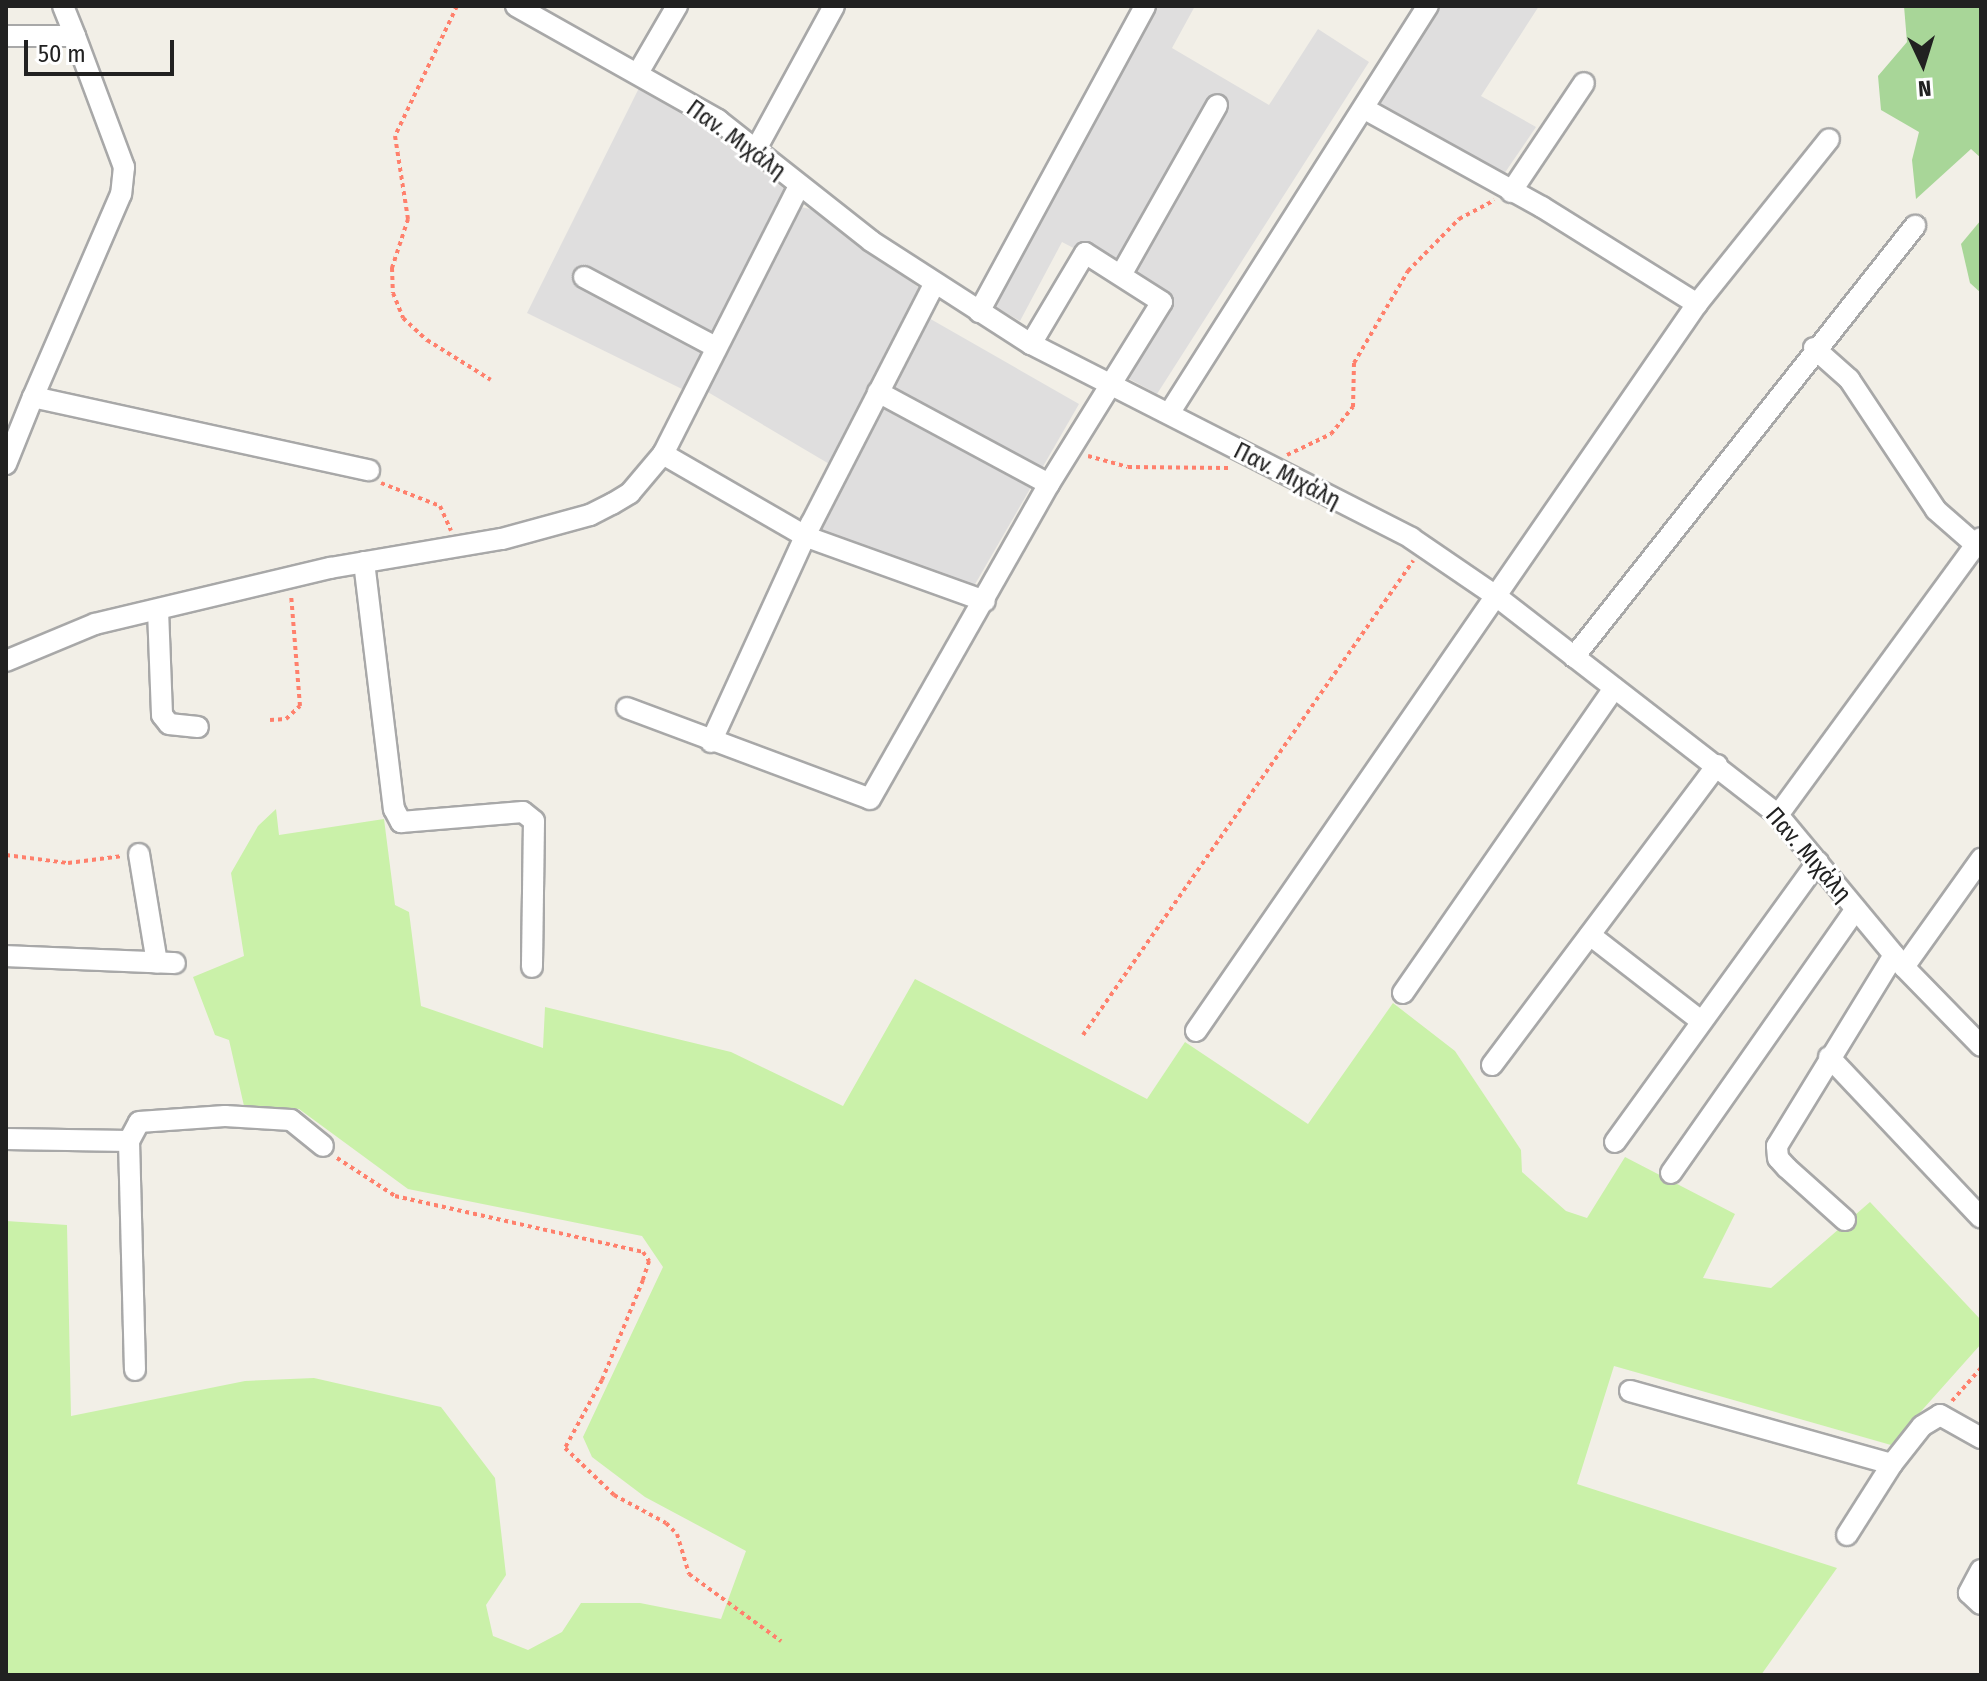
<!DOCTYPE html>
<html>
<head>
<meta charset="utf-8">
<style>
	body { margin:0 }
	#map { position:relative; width:1987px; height:1681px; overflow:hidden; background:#f2efe7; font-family:"Fira Sans Condensed",sans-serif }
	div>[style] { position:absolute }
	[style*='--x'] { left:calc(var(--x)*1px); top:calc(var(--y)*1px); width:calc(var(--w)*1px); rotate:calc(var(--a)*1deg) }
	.residential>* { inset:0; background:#dfdede }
	.grass>* { inset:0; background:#caf1a9 }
	.forest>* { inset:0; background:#a8d698 }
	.path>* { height:4px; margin-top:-2px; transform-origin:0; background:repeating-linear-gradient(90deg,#ff806c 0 4px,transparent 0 8px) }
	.roads { filter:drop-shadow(2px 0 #a8a8a8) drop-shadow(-2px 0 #a8a8a8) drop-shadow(0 2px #a8a8a8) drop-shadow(0 -2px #a8a8a8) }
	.minor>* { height:20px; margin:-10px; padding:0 10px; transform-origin:10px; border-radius:10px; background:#fff }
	span { translate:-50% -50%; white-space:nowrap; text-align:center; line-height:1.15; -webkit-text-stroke:6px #fff; paint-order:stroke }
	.street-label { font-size:24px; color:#212121 }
	.frame { position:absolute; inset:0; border:8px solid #212121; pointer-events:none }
	.north { position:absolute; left:1883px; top:24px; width:80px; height:80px; -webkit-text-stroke:6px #fff; paint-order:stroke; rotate:176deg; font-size:22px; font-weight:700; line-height:32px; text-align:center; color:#212121 }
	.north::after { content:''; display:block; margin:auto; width:28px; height:36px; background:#212121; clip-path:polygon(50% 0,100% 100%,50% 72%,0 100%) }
	.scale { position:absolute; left:24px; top:40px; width:150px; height:36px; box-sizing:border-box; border:4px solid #212121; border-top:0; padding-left:10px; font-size:24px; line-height:28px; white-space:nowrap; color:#212121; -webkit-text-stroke:6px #fff; paint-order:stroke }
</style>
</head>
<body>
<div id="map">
	<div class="residential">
		<i style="clip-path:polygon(1135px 6px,1195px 6px,1172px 48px,1269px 105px,1318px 29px,1369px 62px,1157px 394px,1111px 369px,1156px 291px,1062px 242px,1020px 321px,981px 299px)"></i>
		<i style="clip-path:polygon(1416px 6px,1539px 6px,1481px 96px,1536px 127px,1504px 174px,1370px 100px)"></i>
		<i style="clip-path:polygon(639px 88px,696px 120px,787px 191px,682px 389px,527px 313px)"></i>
		<i style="clip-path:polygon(800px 207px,816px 210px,922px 290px,831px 465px,701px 388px)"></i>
		<i style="clip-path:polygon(927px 317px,1079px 404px,974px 586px,815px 533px)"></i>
	</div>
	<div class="grass">
		<i style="clip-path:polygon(276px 809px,279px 835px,384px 819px,395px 905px,409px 912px,421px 1006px,543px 1048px,545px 1007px,731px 1052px,843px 1106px,915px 979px,1147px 1099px,1185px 1042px,1308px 1124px,1393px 1003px,1455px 1051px,1521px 1150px,1522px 1172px,1566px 1211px,1587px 1218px,1625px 1157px,1735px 1214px,1703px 1278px,1771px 1288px,1870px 1202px,1981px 1320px,1981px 1344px,1891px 1445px,1614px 1366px,1577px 1484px,1837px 1568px,1761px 1675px,6px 1675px,6px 1221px,67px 1225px,71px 1416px,245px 1381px,314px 1378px,441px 1407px,495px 1478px,506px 1575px,486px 1605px,493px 1636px,528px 1650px,562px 1632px,581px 1603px,640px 1603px,721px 1619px,746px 1551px,645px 1497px,592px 1457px,583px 1437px,663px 1267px,642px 1236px,408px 1189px,299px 1109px,244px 1106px,229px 1040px,215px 1035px,193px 977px,244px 956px,231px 873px,258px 826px)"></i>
	</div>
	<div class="forest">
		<i style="clip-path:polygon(1904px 6px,1981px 6px,1981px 158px,1971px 149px,1916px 199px,1912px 160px,1919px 132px,1881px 110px,1878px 76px,1907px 42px)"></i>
		<i style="clip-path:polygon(1981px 220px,1981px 293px,1970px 283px,1961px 244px)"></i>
	</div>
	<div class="path">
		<i style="--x:457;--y:6;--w:144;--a:115.5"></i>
		<i style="--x:395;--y:136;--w:84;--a:81.1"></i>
		<i style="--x:408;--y:219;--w:52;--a:108.1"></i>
		<i style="--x:392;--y:268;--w:25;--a:88"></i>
		<i style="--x:393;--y:293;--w:27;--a:68"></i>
		<i style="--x:403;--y:318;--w:33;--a:43"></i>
		<i style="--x:427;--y:340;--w:75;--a:32"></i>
		<i style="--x:1287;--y:455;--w:49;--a:-25.5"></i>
		<i style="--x:1331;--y:434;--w:35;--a:-51"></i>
		<i style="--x:1353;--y:407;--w:44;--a:-88.7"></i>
		<i style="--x:1354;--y:363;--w:107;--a:-59.6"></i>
		<i style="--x:1408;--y:271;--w:73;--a:-45.6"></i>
		<i style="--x:1459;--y:219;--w:40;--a:-28"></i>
		<i style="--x:1088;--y:456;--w:41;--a:15.4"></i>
		<i style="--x:1128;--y:467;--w:100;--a:0.6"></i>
		<i style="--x:381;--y:483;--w:63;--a:21.3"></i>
		<i style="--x:440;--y:506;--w:27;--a:66"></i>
		<i style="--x:270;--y:720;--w:16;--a:-4"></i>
		<i style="--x:286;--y:719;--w:19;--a:-43"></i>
		<i style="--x:300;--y:706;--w:111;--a:-94.6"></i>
		<i style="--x:6;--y:855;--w:63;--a:7.4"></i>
		<i style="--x:68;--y:863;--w:55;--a:-7.3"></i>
		<i style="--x:1083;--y:1035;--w:578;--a:-55.15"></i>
		<i style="--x:337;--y:1158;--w:69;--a:33.2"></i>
		<i style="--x:395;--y:1196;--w:254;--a:12.7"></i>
		<i style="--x:643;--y:1252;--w:11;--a:56"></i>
		<i style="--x:649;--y:1261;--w:20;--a:108"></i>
		<i style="--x:643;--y:1280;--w:108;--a:112.3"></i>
		<i style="--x:602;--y:1380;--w:77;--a:118.6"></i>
		<i style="--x:565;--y:1448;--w:68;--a:43.8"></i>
		<i style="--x:614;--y:1495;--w:59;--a:28.3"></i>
		<i style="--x:666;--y:1523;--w:16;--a:45"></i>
		<i style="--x:677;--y:1534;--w:42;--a:73.3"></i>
		<i style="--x:689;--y:1574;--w:114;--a:36.1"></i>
		<i style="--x:1952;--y:1401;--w:44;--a:-48.7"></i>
	</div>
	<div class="roads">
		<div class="minor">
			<i style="--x:63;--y:6;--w:32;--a:68"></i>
			<i style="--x:516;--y:6;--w:232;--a:29.4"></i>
			<i style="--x:718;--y:120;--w:195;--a:38.3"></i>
			<i style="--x:871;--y:241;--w:190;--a:32.8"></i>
			<i style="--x:1031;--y:344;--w:427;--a:27"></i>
			<i style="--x:1411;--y:538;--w:103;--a:34.3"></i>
			<i style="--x:1496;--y:596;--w:357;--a:37.8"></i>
			<i style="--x:1778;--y:815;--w:197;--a:50.3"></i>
			<i style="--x:1904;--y:967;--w:110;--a:45.7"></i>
			<i style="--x:6;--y:36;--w:69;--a:0"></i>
			<i style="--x:75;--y:36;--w:140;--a:69.5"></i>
			<i style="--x:124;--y:167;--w:27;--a:96"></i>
			<i style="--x:121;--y:194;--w:221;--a:113.4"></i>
			<i style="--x:638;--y:73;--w:78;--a:-59.8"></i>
			<i style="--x:1365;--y:109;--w:202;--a:29"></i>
			<i style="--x:1542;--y:207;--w:183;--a:32"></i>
			<i style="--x:755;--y:151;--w:165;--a:-61.4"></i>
			<i style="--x:1511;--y:192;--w:131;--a:-56.2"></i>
			<i style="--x:1121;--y:275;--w:195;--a:-60.5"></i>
			<i style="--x:584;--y:277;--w:147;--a:28"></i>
			<i style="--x:979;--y:312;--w:348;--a:-61.5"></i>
			<i style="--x:1814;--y:348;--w:47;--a:41.5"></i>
			<i style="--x:1849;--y:379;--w:157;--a:56.4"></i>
			<i style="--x:1936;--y:510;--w:53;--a:41.2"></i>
			<i style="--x:878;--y:392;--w:194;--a:28.3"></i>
			<i style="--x:1170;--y:412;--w:481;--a:-57.6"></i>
			<i style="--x:663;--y:454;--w:166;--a:30"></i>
			<i style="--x:807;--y:537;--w:189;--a:19.8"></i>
			<i style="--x:6;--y:464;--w:72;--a:-68.1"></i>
			<i style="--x:33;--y:397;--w:344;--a:12.3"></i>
			<i style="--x:364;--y:562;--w:249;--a:83.1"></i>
			<i style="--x:394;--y:809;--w:15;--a:62"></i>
			<i style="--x:401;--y:822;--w:122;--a:-4.7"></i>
			<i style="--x:523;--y:812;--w:14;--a:39"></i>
			<i style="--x:534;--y:821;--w:146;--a:90.8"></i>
			<i style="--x:158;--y:610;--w:105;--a:87.8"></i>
			<i style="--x:162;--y:715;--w:11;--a:52"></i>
			<i style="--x:169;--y:724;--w:29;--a:6"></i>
			<i style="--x:1574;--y:657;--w:550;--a:-51.65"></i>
			<i style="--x:6;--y:661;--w:96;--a:-22.6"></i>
			<i style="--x:95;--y:624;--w:242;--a:-13.4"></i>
			<i style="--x:330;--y:568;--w:174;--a:-9.6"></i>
			<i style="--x:502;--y:539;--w:91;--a:-15.3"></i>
			<i style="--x:590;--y:515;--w:25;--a:-27"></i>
			<i style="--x:612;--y:504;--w:21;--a:-31"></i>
			<i style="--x:630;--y:493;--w:51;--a:-49.8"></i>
			<i style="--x:663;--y:454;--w:301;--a:-63.1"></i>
			<i style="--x:627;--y:708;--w:259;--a:20.5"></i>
			<i style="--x:870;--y:799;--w:362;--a:-60.4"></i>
			<i style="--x:1049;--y:484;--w:214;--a:-58.2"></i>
			<i style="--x:1162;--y:302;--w:91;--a:-147.5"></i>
			<i style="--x:1085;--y:253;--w:106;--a:120.7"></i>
			<i style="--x:711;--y:742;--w:240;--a:-65.4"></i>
			<i style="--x:811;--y:524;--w:269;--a:-62.8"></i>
			<i style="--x:1778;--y:815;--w:343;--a:-53.8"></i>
			<i style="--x:139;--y:854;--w:110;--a:80.6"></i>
			<i style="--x:1590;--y:935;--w:140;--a:37.8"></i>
			<i style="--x:6;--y:956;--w:169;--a:2.4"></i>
			<i style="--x:1904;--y:967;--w:133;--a:-54.5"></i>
			<i style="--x:1403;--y:993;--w:371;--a:-55.3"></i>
			<i style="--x:1196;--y:1031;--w:883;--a:-55.43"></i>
			<i style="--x:1697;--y:304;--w:211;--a:-51.3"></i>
			<i style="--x:1829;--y:1057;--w:221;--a:46.6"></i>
			<i style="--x:1492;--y:1065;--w:375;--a:-53.1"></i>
			<i style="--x:6;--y:1139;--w:123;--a:0.9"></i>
			<i style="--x:129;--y:1141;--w:21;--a:-62"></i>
			<i style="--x:139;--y:1122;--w:86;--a:-4"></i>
			<i style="--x:225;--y:1116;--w:66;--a:3.5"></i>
			<i style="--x:291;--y:1120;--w:41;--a:39.1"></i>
			<i style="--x:129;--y:1141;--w:229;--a:88.5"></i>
			<i style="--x:1615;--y:1142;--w:346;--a:-54.1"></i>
			<i style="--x:1671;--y:1173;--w:322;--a:-55"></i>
			<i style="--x:1845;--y:1220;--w:78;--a:-138.1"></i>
			<i style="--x:1787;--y:1168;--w:13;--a:-132"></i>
			<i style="--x:1778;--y:1158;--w:12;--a:-95"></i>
			<i style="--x:1777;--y:1146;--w:224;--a:-58.5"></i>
			<i style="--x:1630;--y:1391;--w:272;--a:15.6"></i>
			<i style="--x:1892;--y:1464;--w:48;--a:-51.7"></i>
			<i style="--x:1922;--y:1426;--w:21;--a:-31"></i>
			<i style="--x:1940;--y:1415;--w:47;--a:29.3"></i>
			<i style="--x:1847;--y:1535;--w:84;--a:-57.6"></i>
			<i style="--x:1981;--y:1570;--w:26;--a:118"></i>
			<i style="--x:1969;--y:1593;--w:16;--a:43"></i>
		</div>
	</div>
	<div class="street-label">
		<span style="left:736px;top:140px;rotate:36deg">Παν. Μιχάλη</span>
		<span style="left:1287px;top:476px;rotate:27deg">Παν. Μιχάλη</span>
		<span style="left:1808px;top:855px;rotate:49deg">Παν. Μιχάλη</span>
	</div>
	<div class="frame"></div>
	<div class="north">N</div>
	<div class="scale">50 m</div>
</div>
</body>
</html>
